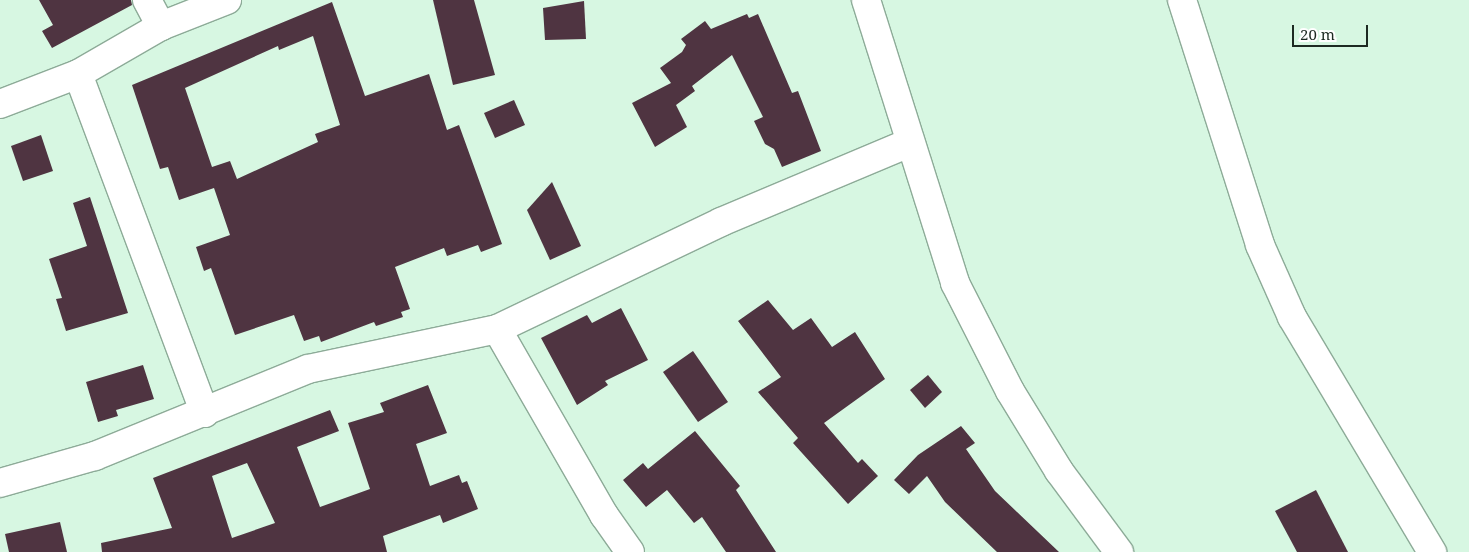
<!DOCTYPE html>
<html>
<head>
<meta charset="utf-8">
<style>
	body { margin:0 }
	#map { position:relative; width:1469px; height:552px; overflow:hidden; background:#d7f7e2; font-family:"Noto Serif",serif }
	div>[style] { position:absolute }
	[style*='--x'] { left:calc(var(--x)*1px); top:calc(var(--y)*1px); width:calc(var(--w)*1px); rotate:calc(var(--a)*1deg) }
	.building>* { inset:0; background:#4f3441 }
	.roads { filter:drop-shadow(1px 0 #8dab98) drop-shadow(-1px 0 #8dab98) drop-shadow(0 1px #8dab98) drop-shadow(0 -1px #8dab98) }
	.minor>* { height:28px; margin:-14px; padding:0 14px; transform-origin:14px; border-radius:14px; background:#fff }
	span { translate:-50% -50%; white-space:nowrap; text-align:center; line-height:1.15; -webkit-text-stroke:5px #fff; paint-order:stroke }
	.scale { position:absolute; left:1292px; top:25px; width:76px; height:22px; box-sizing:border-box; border:2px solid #1d2a22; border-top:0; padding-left:6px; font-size:15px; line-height:18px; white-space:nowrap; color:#1d2a22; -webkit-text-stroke:4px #fff; paint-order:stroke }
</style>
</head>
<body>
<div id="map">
	<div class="building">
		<i style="clip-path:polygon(39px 0,131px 0,132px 5px,52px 48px,42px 31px,53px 25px)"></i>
		<i style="clip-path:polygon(433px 0,474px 0,495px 75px,453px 85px)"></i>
		<i style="clip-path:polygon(584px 1px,586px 39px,545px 40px,543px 8px)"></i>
		<i style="clip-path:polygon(evenodd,332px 2px,365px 96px,429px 74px,447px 130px,459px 125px,502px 244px,481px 252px,478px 245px,447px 256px,444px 248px,395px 267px,410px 309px,401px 312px,403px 317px,376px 326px,374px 322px,321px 342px,319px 336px,304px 341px,294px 315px,235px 335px,211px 268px,204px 271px,196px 247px,230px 235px,214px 188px,179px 200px,168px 167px,160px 169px,132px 85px,332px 2px,313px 36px,340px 125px,315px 134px,318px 142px,237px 179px,230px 161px,212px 167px,185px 88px,278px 46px,279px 50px,313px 36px)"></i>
		<i style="clip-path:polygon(747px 14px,749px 18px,758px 14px,792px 93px,798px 91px,821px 151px,782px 167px,774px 149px,765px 144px,754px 121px,763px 117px,732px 55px,692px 86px,695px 91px,676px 105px,687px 127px,655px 147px,632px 103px,671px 83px,660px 68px,682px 52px,686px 45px,681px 39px,705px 21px,711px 29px)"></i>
		<i style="clip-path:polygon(514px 100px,525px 125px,495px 138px,484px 113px)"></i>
		<i style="clip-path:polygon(41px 135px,53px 171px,23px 181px,11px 146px)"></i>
		<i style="clip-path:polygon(552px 182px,581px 246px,550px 260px,527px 210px)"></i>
		<i style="clip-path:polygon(90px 197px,128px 313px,66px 331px,56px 299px,62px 298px,49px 259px,87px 246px,73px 203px)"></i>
		<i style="clip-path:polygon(768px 300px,793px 330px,811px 318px,832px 347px,855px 332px,885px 379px,824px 423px,858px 463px,862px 459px,878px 476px,848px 504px,793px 443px,798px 438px,758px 392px,781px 377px,738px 321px)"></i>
		<i style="clip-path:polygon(621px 308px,648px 360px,605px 381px,608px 385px,577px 405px,541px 338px,587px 315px,592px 323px)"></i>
		<i style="clip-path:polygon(693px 351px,728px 402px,698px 422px,663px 372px)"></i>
		<i style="clip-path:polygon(143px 365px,154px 399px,116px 410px,118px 416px,98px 422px,86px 382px)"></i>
		<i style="clip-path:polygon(928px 375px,942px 392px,925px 408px,910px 390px)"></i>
		<i style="clip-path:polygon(evenodd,428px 385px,447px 433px,416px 444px,430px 486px,459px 475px,462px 483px,467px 481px,478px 509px,443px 523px,440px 515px,383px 536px,387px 552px,102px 552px,101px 543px,172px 528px,153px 478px,330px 410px,339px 431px,297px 447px,320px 507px,370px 489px,348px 423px,384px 412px,380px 403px,428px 385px,247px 463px,275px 523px,232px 538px,212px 476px,247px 463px)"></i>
		<i style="clip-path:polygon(961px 426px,975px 443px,966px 449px,995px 491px,1059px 552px,997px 552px,945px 502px,927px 476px,909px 494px,894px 480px,918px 455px)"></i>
		<i style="clip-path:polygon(695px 431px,740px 486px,736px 490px,776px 552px,726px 552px,702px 517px,694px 523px,667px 490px,646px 507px,623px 480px,643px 463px,648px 469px)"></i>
		<i style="clip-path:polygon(1316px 490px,1348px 552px,1297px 552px,1275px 511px)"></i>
		<i style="clip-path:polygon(60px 522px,67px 552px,9px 552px,5px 534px)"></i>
	</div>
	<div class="roads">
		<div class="minor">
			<i style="--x:147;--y:0;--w:30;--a:62"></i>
			<i style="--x:866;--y:0;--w:297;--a:72.5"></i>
			<i style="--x:955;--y:283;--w:121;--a:63"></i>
			<i style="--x:1010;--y:391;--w:94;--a:58.5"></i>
			<i style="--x:1059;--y:471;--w:101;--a:53.5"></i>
			<i style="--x:1182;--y:0;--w:257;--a:72.3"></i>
			<i style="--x:1260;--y:245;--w:79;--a:66"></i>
			<i style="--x:1292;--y:317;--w:274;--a:59.2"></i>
			<i style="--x:78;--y:74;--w:362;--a:69.5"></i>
			<i style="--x:0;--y:104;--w:84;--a:-21"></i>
			<i style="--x:78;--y:74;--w:96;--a:-30"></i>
			<i style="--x:161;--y:26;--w:71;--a:-21.5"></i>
			<i style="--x:497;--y:329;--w:215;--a:60.1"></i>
			<i style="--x:604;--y:515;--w:45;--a:54.9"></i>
			<i style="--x:0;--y:483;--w:99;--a:-15.9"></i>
			<i style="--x:95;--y:456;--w:230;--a:-22.2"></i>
			<i style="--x:308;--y:369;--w:193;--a:-11.9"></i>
			<i style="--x:497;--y:329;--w:248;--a:-25.5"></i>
			<i style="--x:721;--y:222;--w:204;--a:-22.8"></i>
		</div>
	</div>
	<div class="scale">20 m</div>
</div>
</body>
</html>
